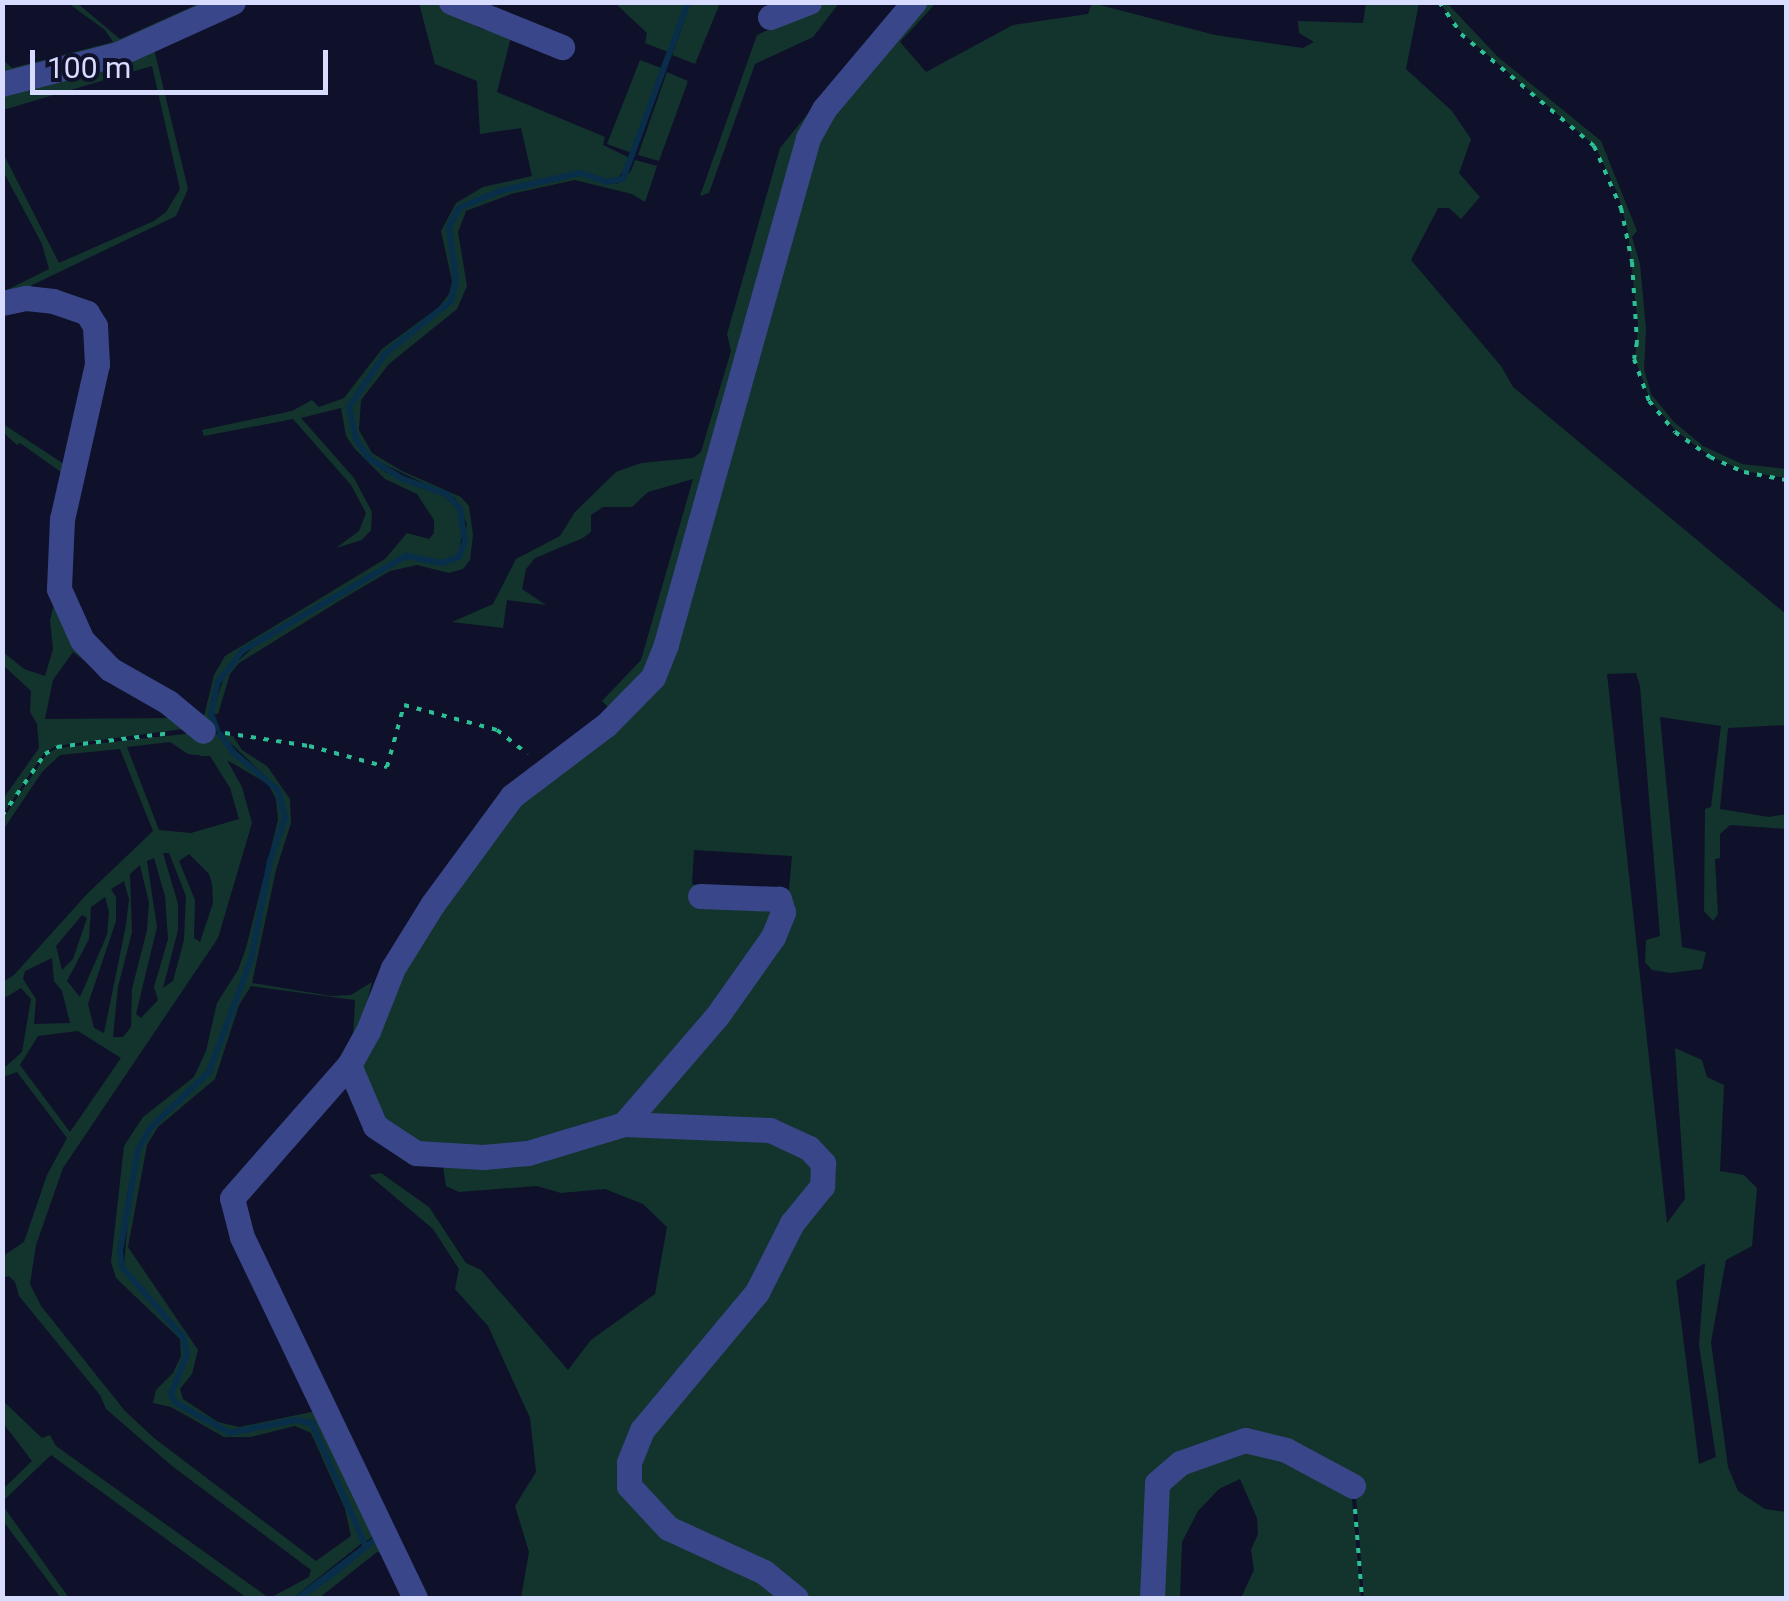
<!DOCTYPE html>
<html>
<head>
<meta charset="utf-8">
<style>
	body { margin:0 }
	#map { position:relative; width:1789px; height:1601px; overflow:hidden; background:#0f112a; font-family:Roboto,sans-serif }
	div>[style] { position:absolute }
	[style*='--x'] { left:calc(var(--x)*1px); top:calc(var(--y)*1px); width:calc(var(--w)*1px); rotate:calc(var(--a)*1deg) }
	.green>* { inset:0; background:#12342c }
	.water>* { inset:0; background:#092e4a }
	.stream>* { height:6px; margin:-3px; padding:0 3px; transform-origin:3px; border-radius:3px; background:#092e4a }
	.path>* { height:4px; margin-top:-2px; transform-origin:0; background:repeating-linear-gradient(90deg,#2cc097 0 5px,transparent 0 13px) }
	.minor>* { height:25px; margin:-12.5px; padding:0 12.5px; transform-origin:12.5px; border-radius:12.5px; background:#39478a }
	span { translate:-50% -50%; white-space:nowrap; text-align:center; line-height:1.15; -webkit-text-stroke:8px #0f112a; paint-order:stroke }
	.frame { position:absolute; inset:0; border:5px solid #d8dcff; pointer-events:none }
	.scale { position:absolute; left:30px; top:50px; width:298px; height:45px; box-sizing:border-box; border:5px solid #d8dcff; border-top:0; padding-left:12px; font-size:30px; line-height:35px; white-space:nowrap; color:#d8dcff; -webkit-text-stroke:8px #0f112a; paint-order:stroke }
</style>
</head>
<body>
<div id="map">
	<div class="green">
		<i style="clip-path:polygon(691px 2px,720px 3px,695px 64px,672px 55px)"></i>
		<i style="clip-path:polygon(68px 3px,77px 3px,120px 39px,200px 3px,218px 3px,131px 43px,3px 76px,2px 59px,12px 68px,113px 42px,105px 30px)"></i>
		<i style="clip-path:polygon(419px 3px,440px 3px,479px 28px,511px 37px,497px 92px,605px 137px,603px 145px,632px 159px,616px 181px,580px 172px,500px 189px,457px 207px,448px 226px,455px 280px,450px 300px,384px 353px,348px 407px,354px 441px,370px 460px,385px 472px,453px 500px,464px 524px,458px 556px,444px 562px,405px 554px,242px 650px,217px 681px,209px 715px,215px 728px,212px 728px,204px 716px,214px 675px,225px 656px,385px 559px,407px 533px,429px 539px,434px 533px,434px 520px,417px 494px,385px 479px,355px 449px,346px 436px,341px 408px,301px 418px,354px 478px,372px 512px,371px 530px,362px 540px,336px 548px,359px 531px,366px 513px,351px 485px,293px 419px,204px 436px,202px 430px,292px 411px,312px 400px,319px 407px,344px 398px,382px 349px,439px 307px,449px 294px,452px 281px,441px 231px,456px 203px,483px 187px,532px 176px,521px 128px,480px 134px,477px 81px,435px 64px)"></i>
		<i style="clip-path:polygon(615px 3px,685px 3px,668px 52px,645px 43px,647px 33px)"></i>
		<i style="clip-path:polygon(827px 3px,839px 3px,813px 37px,755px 64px,709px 193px,700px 196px,757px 35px)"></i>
		<i style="clip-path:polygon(898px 3px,819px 108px,655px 655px,612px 711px,602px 701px,641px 660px,693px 479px,648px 492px,632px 507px,603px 507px,591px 515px,591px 532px,583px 538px,535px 558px,526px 569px,522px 589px,546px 605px,507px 600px,503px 628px,452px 622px,493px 604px,516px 559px,560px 536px,575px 512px,616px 472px,641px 463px,693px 458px,701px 452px,731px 351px,727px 334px,780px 148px)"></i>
		<i style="clip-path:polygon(evenodd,925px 3px,936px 3px,900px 42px,926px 72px,1013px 25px,1088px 14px,1092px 3px,1215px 35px,1303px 48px,1314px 42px,1299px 33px,1298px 21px,1363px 23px,1366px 3px,1419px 3px,1406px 69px,1452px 111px,1471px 139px,1459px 173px,1480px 197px,1461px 219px,1449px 208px,1438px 208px,1411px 260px,1501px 366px,1513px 387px,1786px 614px,1786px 725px,1728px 728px,1720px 809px,1769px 817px,1786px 814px,1786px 829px,1730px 825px,1720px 834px,1720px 858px,1715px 859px,1718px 914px,1713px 921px,1704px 911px,1705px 809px,1711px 807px,1721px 726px,1660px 717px,1682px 947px,1706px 952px,1702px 969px,1670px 973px,1652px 970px,1645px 962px,1646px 940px,1660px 936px,1640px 686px,1636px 673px,1607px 674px,1667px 1223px,1685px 1199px,1675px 1048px,1702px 1060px,1707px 1077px,1724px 1085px,1720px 1171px,1744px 1175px,1757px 1188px,1752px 1246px,1726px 1260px,1711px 1342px,1728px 1467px,1738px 1491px,1765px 1509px,1786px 1512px,1786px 1598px,1364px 1598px,1355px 1484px,1245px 1437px,1154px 1481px,1149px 1598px,801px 1598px,648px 1507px,632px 1463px,825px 1187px,811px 1145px,628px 1121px,787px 911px,792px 856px,694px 850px,692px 884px,781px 912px,624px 1121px,483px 1154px,392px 1136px,353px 1068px,397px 973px,512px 803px,646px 697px,817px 134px,925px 3px,1705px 1263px,1699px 1345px,1716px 1457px,1699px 1464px,1676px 1281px,1705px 1263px)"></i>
		<i style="clip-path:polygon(1440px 3px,1447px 3px,1498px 57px,1601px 141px,1637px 231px,1632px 237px,1640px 264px,1646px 329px,1644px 369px,1651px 394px,1674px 422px,1703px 446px,1742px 464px,1786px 469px,1786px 478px,1744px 471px,1710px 456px,1676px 431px,1650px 400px,1635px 359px,1638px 325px,1628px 232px,1618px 194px,1595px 146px,1462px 33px)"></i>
		<i style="clip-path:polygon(154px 49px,188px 189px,176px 216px,3px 299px,3px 292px,49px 269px,42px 244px,3px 171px,3px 153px,59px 263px,154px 221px,166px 212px,180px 189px,152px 66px,3px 110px,3px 91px)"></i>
		<i style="clip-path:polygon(640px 60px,661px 68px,632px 153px,607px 144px)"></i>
		<i style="clip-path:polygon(667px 72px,688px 81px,659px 161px,638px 155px)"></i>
		<i style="clip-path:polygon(635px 160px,657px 166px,645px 202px,632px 194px,575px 180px,511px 194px,466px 211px,458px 232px,467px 286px,457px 309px,389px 364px,361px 400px,359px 430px,372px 453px,402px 471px,461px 497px,469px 506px,473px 535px,470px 560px,463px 569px,449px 573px,417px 565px,390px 571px,344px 598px,239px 663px,230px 674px,218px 714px,212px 714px,226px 671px,261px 641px,406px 557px,443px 565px,460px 558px,467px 524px,455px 498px,371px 458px,357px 439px,351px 407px,386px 355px,452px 302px,458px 280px,451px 227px,460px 209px,500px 192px,580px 175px,617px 184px,631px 171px)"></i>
		<i style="clip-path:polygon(3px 424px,70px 468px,68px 477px,20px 443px,17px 445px,3px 432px)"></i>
		<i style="clip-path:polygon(evenodd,55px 601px,97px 664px,173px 710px,180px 716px,183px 729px,56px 746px,44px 753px,3px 814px,3px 799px,39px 748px,37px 724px,30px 712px,31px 691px,3px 665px,3px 652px,24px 669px,45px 676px,53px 649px,50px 620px,55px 601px,73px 652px,110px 681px,156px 704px,173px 718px,45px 719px,53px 680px,73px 652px)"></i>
		<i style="clip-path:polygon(evenodd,203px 732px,218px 734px,233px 754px,269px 781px,282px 802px,283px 818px,269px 861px,249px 960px,207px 1071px,149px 1127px,137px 1150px,127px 1194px,121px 1268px,182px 1337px,186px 1354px,169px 1394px,175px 1403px,230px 1434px,296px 1421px,311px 1424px,362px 1543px,293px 1598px,270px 1598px,309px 1577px,311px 1570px,172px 1466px,106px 1409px,100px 1395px,19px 1296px,15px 1282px,9px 1276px,3px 1278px,3px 1256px,24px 1242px,47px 1175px,67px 1138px,17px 1072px,3px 1077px,3px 1069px,22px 1052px,31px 999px,21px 988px,3px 999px,3px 982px,14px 975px,87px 894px,153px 831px,120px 749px,60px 755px,42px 772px,3px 830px,3px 819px,46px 755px,57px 748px,203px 732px,170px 742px,188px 754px,210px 756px,230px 788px,239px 819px,191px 833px,159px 830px,127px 747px,170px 742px,203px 732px,227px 760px,268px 784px,276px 799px,278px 820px,246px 948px,238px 970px,217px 1003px,206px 1051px,194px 1077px,143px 1117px,124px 1146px,111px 1262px,116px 1278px,180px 1339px,181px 1356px,173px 1373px,156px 1390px,153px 1403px,171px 1407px,224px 1437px,251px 1437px,295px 1426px,311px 1433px,345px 1509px,351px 1536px,316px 1561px,154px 1438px,125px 1411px,41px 1306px,30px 1284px,36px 1245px,63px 1168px,218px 938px,252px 823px,242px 787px,227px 760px,203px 732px,163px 853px,169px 853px,186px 896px,184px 940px,173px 981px,163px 988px,178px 930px,178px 904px,163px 853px,203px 732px,189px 854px,209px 874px,212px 884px,213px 903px,200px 942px,194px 938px,195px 900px,179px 861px,189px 854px,203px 732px,154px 858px,165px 896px,168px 939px,154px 987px,158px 1000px,141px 1018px,136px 1014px,157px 927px,147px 861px,154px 858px,203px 732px,140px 865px,149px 903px,147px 930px,132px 989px,131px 1027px,123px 1037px,113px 1037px,118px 987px,132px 932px,130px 874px,140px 865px,203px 732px,124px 881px,129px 899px,126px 925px,104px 1033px,94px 1028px,88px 1004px,116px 921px,116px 897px,111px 889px,124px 881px,203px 732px,105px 897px,109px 912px,107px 935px,80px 997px,67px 981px,89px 939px,91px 907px,105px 897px,203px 732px,82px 915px,87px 918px,73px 959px,62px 970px,56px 946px,82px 915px,203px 732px,52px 958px,54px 981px,62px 991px,70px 1023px,34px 1024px,36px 999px,23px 979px,25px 971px,52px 958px,203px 732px,78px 1031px,121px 1058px,70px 1132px,20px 1065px,38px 1036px,78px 1031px)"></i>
		<i style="clip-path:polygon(221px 734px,233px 736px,242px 750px,267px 766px,290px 799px,291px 823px,276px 870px,252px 983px,331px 996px,351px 995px,372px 982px,358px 1040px,338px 1073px,353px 1038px,355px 1000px,251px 986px,239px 1005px,215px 1079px,158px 1127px,147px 1145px,128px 1247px,198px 1350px,192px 1374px,180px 1389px,183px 1399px,218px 1422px,239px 1427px,316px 1411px,409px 1598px,402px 1598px,381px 1553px,377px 1552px,319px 1598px,304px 1598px,377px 1541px,374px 1536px,365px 1542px,359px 1533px,313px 1422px,295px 1419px,230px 1431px,177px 1402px,173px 1393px,189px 1354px,185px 1336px,124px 1266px,130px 1194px,140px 1151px,151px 1129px,210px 1073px,252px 961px,272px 862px,286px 818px,279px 789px)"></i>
		<i style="clip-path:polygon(597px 1133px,769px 1133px,820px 1164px,770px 1262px,640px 1428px,626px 1487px,791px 1598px,521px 1598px,529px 1552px,515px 1506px,536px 1472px,530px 1418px,488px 1326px,455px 1289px,459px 1269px,433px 1229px,369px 1175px,381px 1173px,429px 1207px,466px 1263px,481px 1270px,568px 1370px,591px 1340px,655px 1294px,667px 1227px,643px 1204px,605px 1189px,561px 1193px,537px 1186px,459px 1192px,446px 1186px,442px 1160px)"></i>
		<i style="clip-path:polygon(3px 1401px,42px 1438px,50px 1435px,56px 1446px,269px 1598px,247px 1598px,51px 1455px,3px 1501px,3px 1489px,32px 1461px,3px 1423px)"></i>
		<i style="clip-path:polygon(1245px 1443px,1351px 1488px,1361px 1598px,1241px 1598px,1254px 1570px,1251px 1550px,1258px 1534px,1257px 1518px,1240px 1479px,1219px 1489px,1198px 1511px,1182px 1542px,1180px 1598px,1155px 1598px,1160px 1484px)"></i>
		<i style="clip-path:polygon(2px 1507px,3px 1506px,69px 1598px,61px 1598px,3px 1521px)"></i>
	</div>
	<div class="water">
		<i style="clip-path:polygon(375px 1536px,378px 1541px,334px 1577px,304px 1598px,293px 1598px)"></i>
	</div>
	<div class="stream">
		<i style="--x:217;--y:729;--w:16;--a:-112"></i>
		<i style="--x:211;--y:714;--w:33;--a:-78"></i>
		<i style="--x:218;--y:682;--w:39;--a:-52"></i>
		<i style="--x:242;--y:651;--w:190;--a:-30.1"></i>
		<i style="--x:406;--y:556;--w:38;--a:11"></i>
		<i style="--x:443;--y:563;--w:17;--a:-21"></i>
		<i style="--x:459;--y:557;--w:17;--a:-69"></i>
		<i style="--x:465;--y:541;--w:33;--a:-99"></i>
		<i style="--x:460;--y:508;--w:20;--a:-135"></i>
		<i style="--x:446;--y:494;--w:46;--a:-160.8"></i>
		<i style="--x:403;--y:479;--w:39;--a:-149"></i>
		<i style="--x:370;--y:459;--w:24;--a:-126"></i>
		<i style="--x:356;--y:440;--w:34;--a:-102"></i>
		<i style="--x:349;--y:407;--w:64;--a:-55.8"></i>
		<i style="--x:385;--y:354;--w:85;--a:-38.8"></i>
		<i style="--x:451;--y:301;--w:22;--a:-77"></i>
		<i style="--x:456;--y:280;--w:53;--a:-97.5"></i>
		<i style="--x:449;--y:227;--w:21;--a:-62"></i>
		<i style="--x:459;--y:208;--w:44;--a:-22.5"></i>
		<i style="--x:500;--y:191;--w:82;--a:-12.7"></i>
		<i style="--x:580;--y:173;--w:28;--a:18"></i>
		<i style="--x:607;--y:182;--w:16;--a:-11"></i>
		<i style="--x:623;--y:179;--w:189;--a:-69.8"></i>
		<i style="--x:220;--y:734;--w:24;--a:54"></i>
		<i style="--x:234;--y:753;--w:57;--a:40.1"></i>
		<i style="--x:278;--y:790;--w:29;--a:76"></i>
		<i style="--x:285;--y:818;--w:46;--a:109.2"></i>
		<i style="--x:270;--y:861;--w:101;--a:100.9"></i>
		<i style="--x:251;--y:960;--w:120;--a:110.6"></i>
		<i style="--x:209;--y:1072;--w:81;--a:136.5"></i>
		<i style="--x:150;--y:1128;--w:25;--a:119"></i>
		<i style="--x:138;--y:1150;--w:103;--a:100.1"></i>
		<i style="--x:120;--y:1251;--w:16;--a:83"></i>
		<i style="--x:122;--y:1267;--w:93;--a:48.9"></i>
		<i style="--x:183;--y:1337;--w:17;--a:77"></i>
		<i style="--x:187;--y:1354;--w:43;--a:111.8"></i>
		<i style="--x:171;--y:1394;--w:10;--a:61"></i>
		<i style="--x:176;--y:1403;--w:62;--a:29.1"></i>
		<i style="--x:230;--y:1433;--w:66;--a:-11.3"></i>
		<i style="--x:295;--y:1420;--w:17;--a:10"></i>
		<i style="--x:312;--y:1423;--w:133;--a:66.5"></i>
	</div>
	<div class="path">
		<i style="--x:1439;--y:2;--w:39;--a:55"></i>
		<i style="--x:1461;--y:34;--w:174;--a:40.1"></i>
		<i style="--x:1594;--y:146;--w:68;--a:66.5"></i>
		<i style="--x:1621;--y:208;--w:55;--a:78.5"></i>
		<i style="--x:1632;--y:262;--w:80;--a:86.4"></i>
		<i style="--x:1637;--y:342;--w:17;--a:100"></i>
		<i style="--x:1634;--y:359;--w:45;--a:70.3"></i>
		<i style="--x:1649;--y:401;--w:40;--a:50"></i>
		<i style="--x:1675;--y:432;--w:43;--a:35.5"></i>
		<i style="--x:1710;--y:457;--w:37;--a:24"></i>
		<i style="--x:1744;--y:472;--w:43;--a:10.8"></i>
		<i style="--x:225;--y:733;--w:85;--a:8.8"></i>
		<i style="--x:309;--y:746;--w:81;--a:15.1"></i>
		<i style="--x:387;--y:767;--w:64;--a:-74.7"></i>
		<i style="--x:404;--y:705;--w:96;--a:15"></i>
		<i style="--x:497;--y:730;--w:39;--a:38"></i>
		<i style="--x:2;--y:816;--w:75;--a:-55.3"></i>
		<i style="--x:45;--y:754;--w:14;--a:-30"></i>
		<i style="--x:57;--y:747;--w:115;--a:-7"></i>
		<i style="--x:1355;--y:1509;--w:89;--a:85.5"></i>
	</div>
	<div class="minor">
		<i style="--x:451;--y:2;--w:120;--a:22.1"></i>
		<i style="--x:770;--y:17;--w:42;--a:-21"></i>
		<i style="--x:2;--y:84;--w:120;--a:-14.5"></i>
		<i style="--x:118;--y:54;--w:126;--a:-24.3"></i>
		<i style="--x:2;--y:303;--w:25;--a:-12"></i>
		<i style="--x:26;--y:298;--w:27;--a:6"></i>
		<i style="--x:53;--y:301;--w:36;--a:19"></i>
		<i style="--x:87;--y:313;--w:15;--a:58"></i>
		<i style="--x:95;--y:326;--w:38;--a:87"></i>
		<i style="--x:97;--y:364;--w:159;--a:102.7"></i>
		<i style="--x:62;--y:519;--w:70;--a:92.5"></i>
		<i style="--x:59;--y:589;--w:56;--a:65.7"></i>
		<i style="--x:82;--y:640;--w:40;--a:46"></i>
		<i style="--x:110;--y:669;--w:67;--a:29.6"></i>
		<i style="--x:168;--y:702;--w:45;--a:39.6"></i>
		<i style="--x:349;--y:1065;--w:66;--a:66.9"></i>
		<i style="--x:375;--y:1126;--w:49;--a:33.4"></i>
		<i style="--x:416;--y:1153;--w:67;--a:3.4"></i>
		<i style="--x:483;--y:1157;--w:45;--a:-5.1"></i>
		<i style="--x:528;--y:1153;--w:100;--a:-16.8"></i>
		<i style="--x:624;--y:1124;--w:146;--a:2.4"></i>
		<i style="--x:770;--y:1130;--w:43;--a:24.8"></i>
		<i style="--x:809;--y:1148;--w:21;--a:47"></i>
		<i style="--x:823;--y:1163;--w:23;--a:92"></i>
		<i style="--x:822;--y:1186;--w:48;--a:129"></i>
		<i style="--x:792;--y:1223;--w:77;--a:116.9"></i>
		<i style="--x:757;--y:1292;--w:180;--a:129.8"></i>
		<i style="--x:642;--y:1430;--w:35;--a:112"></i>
		<i style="--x:629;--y:1463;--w:23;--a:90"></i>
		<i style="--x:629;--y:1486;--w:57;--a:47.1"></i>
		<i style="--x:668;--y:1528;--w:106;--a:24.6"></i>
		<i style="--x:764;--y:1572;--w:41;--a:39.1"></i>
		<i style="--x:624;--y:1124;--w:143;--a:-49.3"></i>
		<i style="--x:717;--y:1016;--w:97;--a:-54.7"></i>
		<i style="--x:773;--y:937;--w:27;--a:-68"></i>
		<i style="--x:783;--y:912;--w:14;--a:-107"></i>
		<i style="--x:779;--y:899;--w:79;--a:-177.8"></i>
		<i style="--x:415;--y:1598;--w:400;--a:-115.6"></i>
		<i style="--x:242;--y:1237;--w:40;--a:-104.4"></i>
		<i style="--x:232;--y:1198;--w:177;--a:-48.7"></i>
		<i style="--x:349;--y:1065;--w:39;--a:-61"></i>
		<i style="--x:368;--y:1031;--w:68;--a:-68.4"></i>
		<i style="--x:393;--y:968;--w:74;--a:-58.2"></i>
		<i style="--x:432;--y:905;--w:135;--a:-53.7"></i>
		<i style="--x:512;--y:796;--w:118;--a:-37.1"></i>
		<i style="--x:606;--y:725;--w:67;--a:-45.6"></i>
		<i style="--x:653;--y:677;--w:35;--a:-68"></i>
		<i style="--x:666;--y:644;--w:526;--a:-74.32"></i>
		<i style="--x:808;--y:138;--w:33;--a:-61"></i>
		<i style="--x:824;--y:109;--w:140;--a:-49.9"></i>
		<i style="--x:1152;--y:1598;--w:115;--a:-87.5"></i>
		<i style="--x:1157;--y:1483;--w:30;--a:-41"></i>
		<i style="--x:1180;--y:1463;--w:69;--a:-19.5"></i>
		<i style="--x:1245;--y:1440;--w:42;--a:13.7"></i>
		<i style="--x:1286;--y:1450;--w:76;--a:28.2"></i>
	</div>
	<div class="frame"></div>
	<div class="scale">100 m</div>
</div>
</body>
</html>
